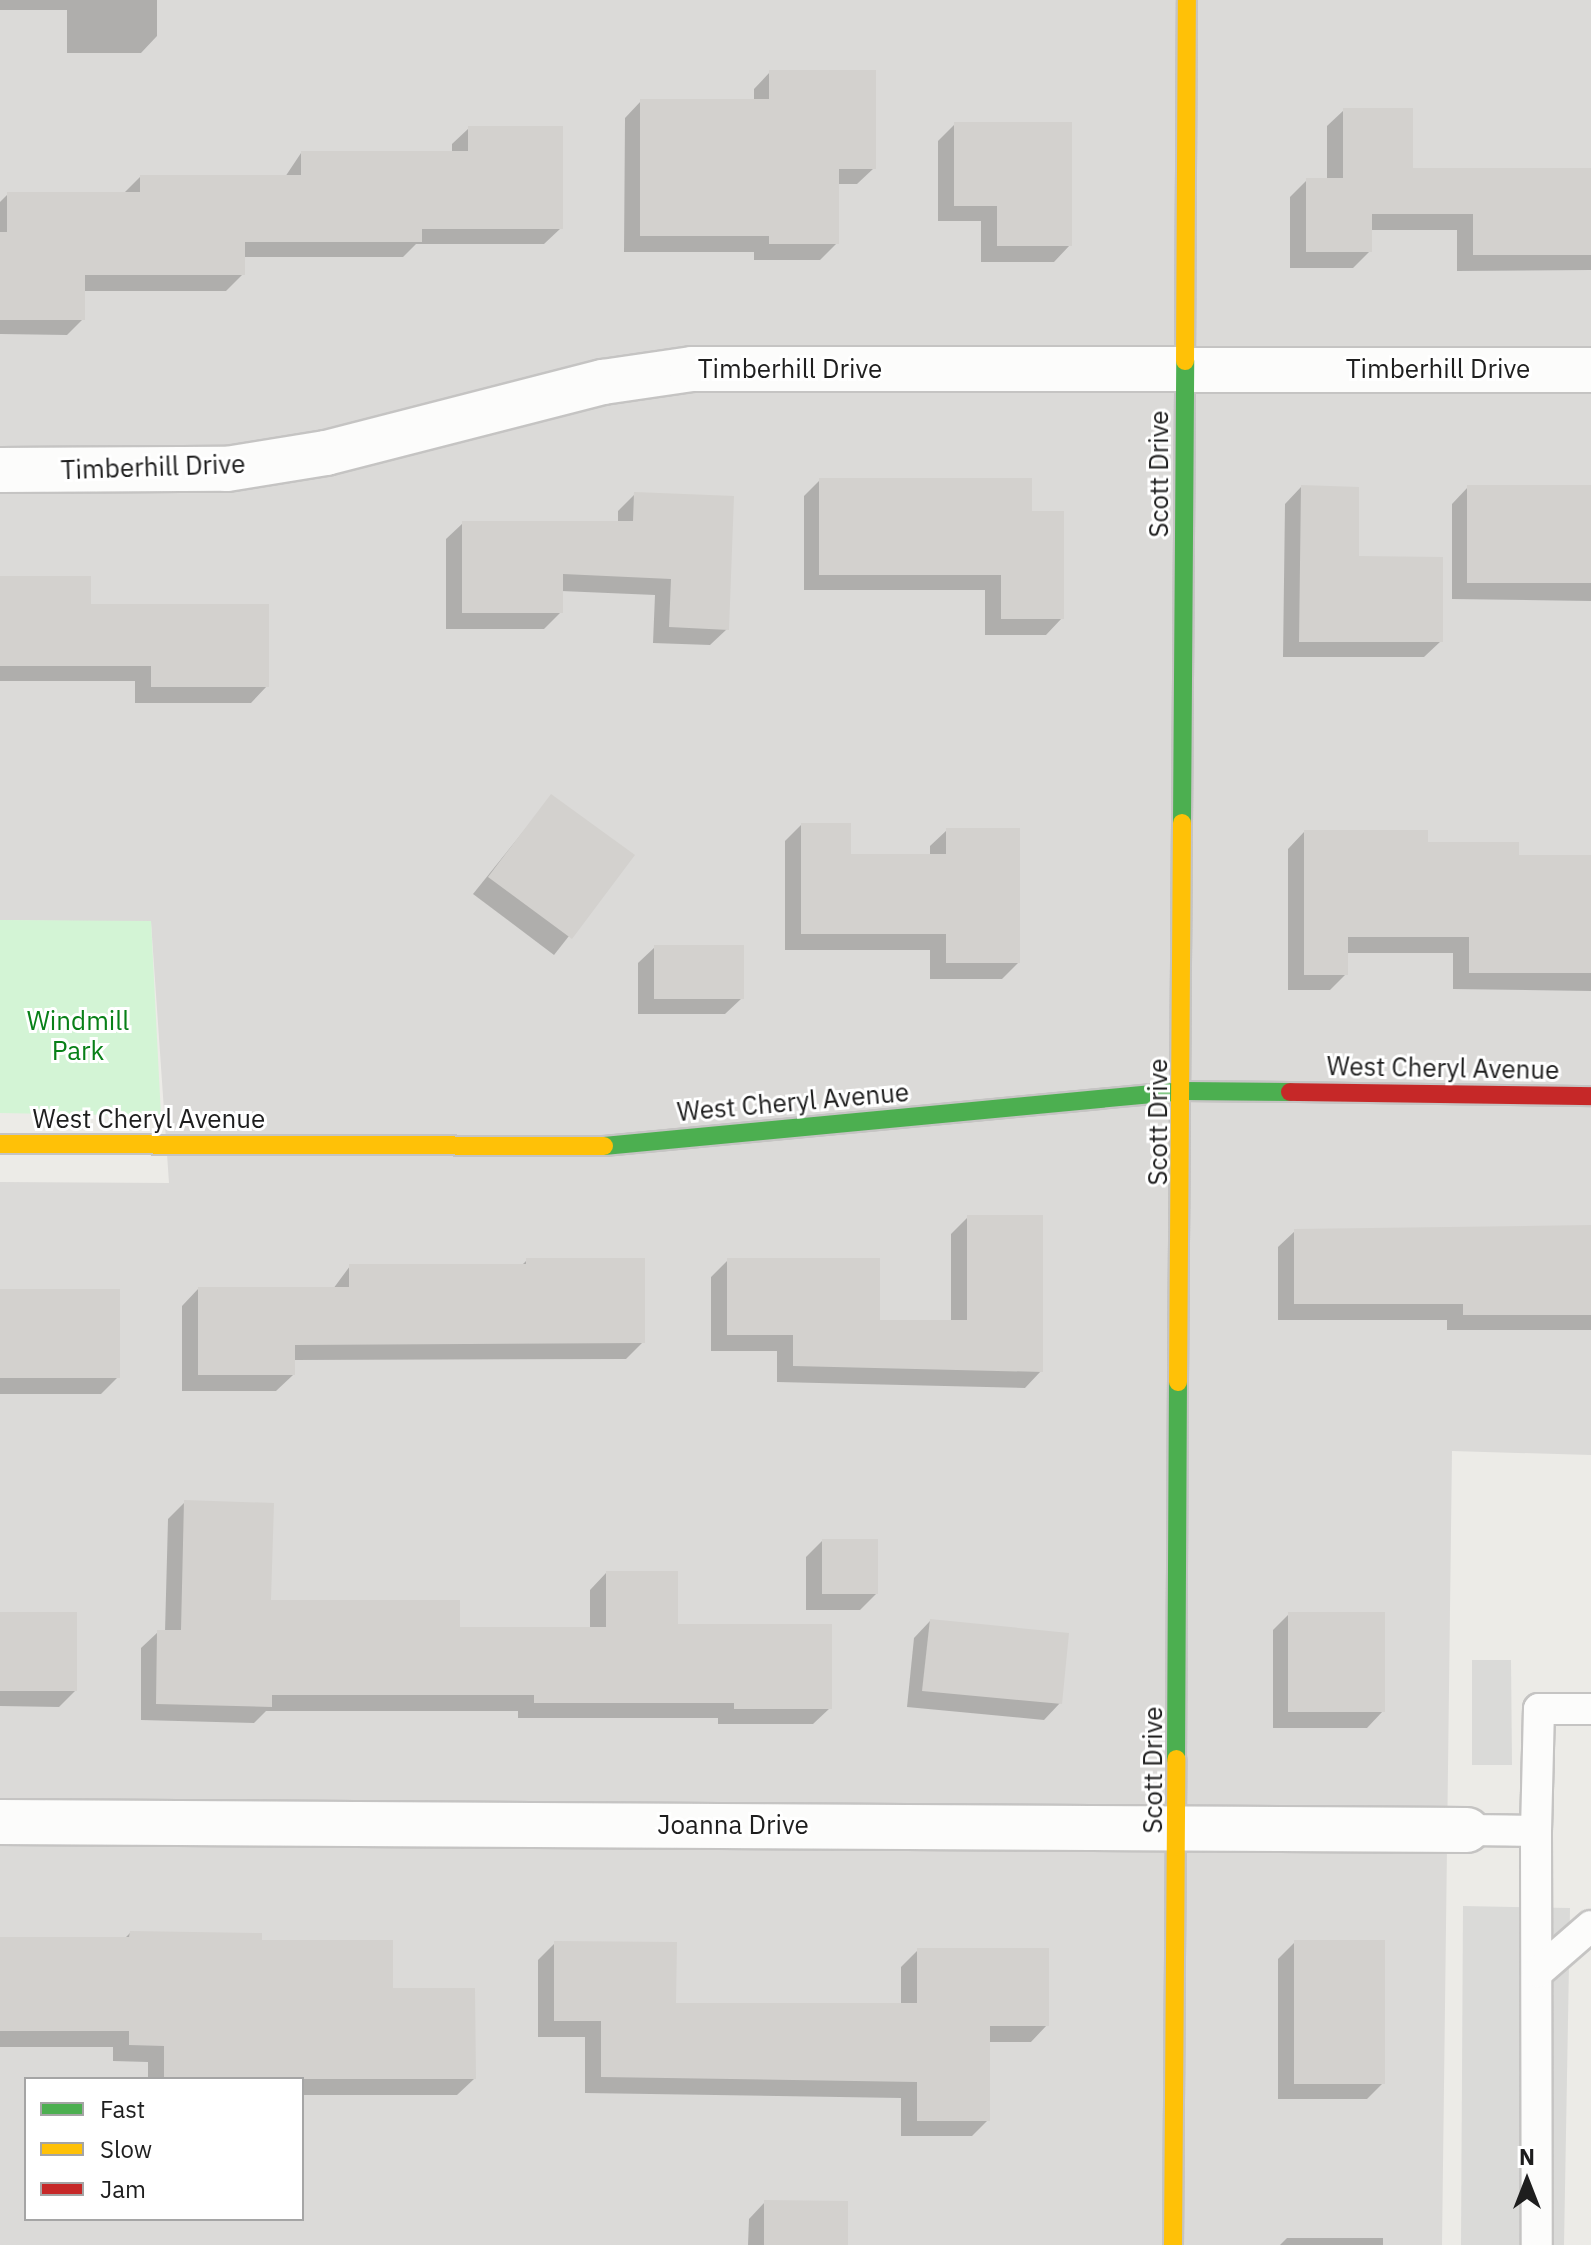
<!DOCTYPE html>
<html>
<head>
<meta charset="utf-8">
<style>
	body { margin:0 }
	#map { position:relative; width:1591px; height:2245px; overflow:hidden; background:#ecebe7; font-family:"IBM Plex Sans",sans-serif }
	div>[style] { position:absolute }
	[style*='--x'] { left:calc(var(--x)*1px); top:calc(var(--y)*1px); width:calc(var(--w)*1px); rotate:calc(var(--a)*1deg) }
	.residential>* { inset:0; background:#dbdad8 }
	.religious>* { inset:0; background:#dadad8 }
	.park>* { inset:0; background:#d3f4d5 }
	.shadow>* { inset:0; background:#0003 }
	.building>* { inset:0; background:#d3d1ce }
	.roads { filter:drop-shadow(2px 0 #c5c4c3) drop-shadow(-2px 0 #c5c4c3) drop-shadow(0 2px #c5c4c3) drop-shadow(0 -2px #c5c4c3) }
	.lane>* { height:30px; margin:-15px; padding:0 15px; transform-origin:15px; border-radius:15px; background:#fcfcfb }
	.street>* { height:44px; margin:-22px; padding:0 22px; transform-origin:22px; border-radius:22px; background:#fcfcfb }
	.fast>* { height:18px; margin:-9px; padding:0 9px; transform-origin:9px; border-radius:9px; background:#4caf50 }
	.slow>* { height:18px; margin:-9px; padding:0 9px; transform-origin:9px; border-radius:9px; background:#ffc107 }
	.jam>* { height:18px; margin:-9px; padding:0 9px; transform-origin:9px; border-radius:9px; background:#c62828 }
	span { translate:-50% -50%; white-space:nowrap; text-align:center; line-height:1.15; -webkit-text-stroke:6px #fff; paint-order:stroke }
	.street-label { font-size:26px; color:#1e1e1e }
	.park-label { font-size:26px; color:#088018 }
	.legend { position:absolute; left:24px; top:2077px; width:280px; height:144px; box-sizing:border-box; background:#fff; border:2px solid #a5a5a5; margin:0; padding:10px 14px; list-style:none; font-size:24px; color:#1e1e1e }
	.legend li { display:flex; align-items:center; gap:16px; height:40px }
	.legend b { width:40px; border:2px solid #a5a5a5 }
	.north { position:absolute; left:1487px; top:2141px; width:80px; height:80px; -webkit-text-stroke:6px #fff; paint-order:stroke; rotate:0deg; font-size:22px; font-weight:700; line-height:32px; text-align:center; color:#1e1e1e }
	.north::after { content:''; display:block; margin:auto; width:28px; height:36px; background:#1e1e1e; clip-path:polygon(50% 0,100% 100%,50% 72%,0 100%) }
</style>
</head>
<body>
<div id="map">
	<div class="residential">
		<i style="clip-path:polygon(evenodd,0 0,1591px 0,1591px 1455px,1452px 1451px,1442px 2245px,0 2245px,0 1182px,169px 1183px,151px 922px,0 920px,0 0,26px 2079px,302px 2079px,302px 2219px,26px 2219px,26px 2079px)"></i>
	</div>
	<div class="religious">
		<i style="clip-path:polygon(1472px 1660px,1511px 1660px,1512px 1765px,1472px 1765px)"></i>
		<i style="clip-path:polygon(1463px 1906px,1570px 1908px,1564px 2245px,1461px 2245px)"></i>
	</div>
	<div class="park">
		<i style="clip-path:polygon(0 920px,151px 921px,161px 1116px,0 1113px)"></i>
	</div>
	<div class="shadow">
		<i style="clip-path:polygon(0 0,157px 0,157px 36px,141px 53px,67px 53px,67px 10px,0 10px)"></i>
		<i style="clip-path:polygon(770px 72px,874px 168px,857px 184px,837px 184px,837px 243px,820px 260px,754px 260px,754px 252px,624px 252px,625px 118px,641px 101px,754px 101px,754px 89px)"></i>
		<i style="clip-path:polygon(1344px 110px,1411px 170px,1591px 172px,1591px 270px,1457px 271px,1457px 230px,1370px 230px,1370px 251px,1353px 268px,1290px 268px,1290px 197px,1307px 180px,1327px 180px,1327px 126px)"></i>
		<i style="clip-path:polygon(955px 124px,1070px 245px,1054px 262px,981px 262px,981px 221px,938px 221px,938px 141px)"></i>
		<i style="clip-path:polygon(469px 128px,561px 228px,544px 244px,416px 244px,403px 257px,243px 257px,243px 274px,226px 291px,83px 291px,83px 319px,67px 335px,0 334px,0 202px,8px 194px,123px 194px,140px 177px,285px 177px,301px 153px,452px 153px,452px 144px)"></i>
		<i style="clip-path:polygon(820px 480px,1030px 513px,1062px 618px,1046px 635px,985px 635px,985px 590px,804px 590px,804px 496px)"></i>
		<i style="clip-path:polygon(1301px 487px,1357px 558px,1441px 641px,1424px 657px,1283px 657px,1285px 504px)"></i>
		<i style="clip-path:polygon(1468px 487px,1591px 489px,1591px 601px,1452px 599px,1452px 504px)"></i>
		<i style="clip-path:polygon(635px 494px,727px 629px,710px 645px,653px 643px,655px 595px,561px 591px,561px 612px,544px 629px,446px 629px,446px 539px,463px 523px,618px 523px,618px 511px)"></i>
		<i style="clip-path:polygon(0 578px,89px 606px,267px 686px,251px 703px,135px 703px,135px 681px,0 681px)"></i>
		<i style="clip-path:polygon(552px 796px,632px 856px,554px 955px,473px 894px)"></i>
		<i style="clip-path:polygon(801px 825px,849px 856px,930px 856px,930px 846px,947px 830px,1018px 963px,1002px 979px,930px 979px,930px 950px,785px 950px,785px 841px)"></i>
		<i style="clip-path:polygon(1304px 832px,1517px 857px,1591px 855px,1591px 991px,1453px 989px,1453px 953px,1346px 953px,1346px 974px,1330px 990px,1288px 990px,1288px 849px)"></i>
		<i style="clip-path:polygon(655px 947px,742px 998px,725px 1014px,638px 1014px,638px 963px)"></i>
		<i style="clip-path:polygon(968px 1217px,1041px 1371px,1025px 1388px,777px 1382px,777px 1351px,711px 1351px,711px 1277px,728px 1260px,878px 1322px,951px 1322px,951px 1234px)"></i>
		<i style="clip-path:polygon(1591px 1227px,1591px 1330px,1447px 1330px,1447px 1320px,1278px 1320px,1278px 1247px,1295px 1231px)"></i>
		<i style="clip-path:polygon(527px 1260px,643px 1342px,626px 1359px,293px 1360px,293px 1375px,276px 1391px,182px 1391px,182px 1306px,198px 1289px,333px 1289px,350px 1266px,521px 1266px)"></i>
		<i style="clip-path:polygon(0 1291px,118px 1377px,101px 1394px,0 1394px)"></i>
		<i style="clip-path:polygon(185px 1502px,269px 1602px,458px 1629px,590px 1629px,590px 1590px,606px 1573px,676px 1626px,830px 1708px,813px 1724px,718px 1724px,718px 1718px,518px 1718px,518px 1711px,266px 1711px,254px 1723px,141px 1720px,141px 1648px,158px 1632px,165px 1632px,168px 1519px)"></i>
		<i style="clip-path:polygon(822px 1541px,876px 1594px,860px 1610px,806px 1610px,806px 1557px)"></i>
		<i style="clip-path:polygon(0 1614px,75px 1691px,59px 1707px,0 1706px)"></i>
		<i style="clip-path:polygon(1289px 1614px,1383px 1711px,1367px 1728px,1273px 1728px,1273px 1630px)"></i>
		<i style="clip-path:polygon(930px 1621px,1060px 1703px,1044px 1720px,907px 1707px,914px 1638px)"></i>
		<i style="clip-path:polygon(130px 1933px,260px 1942px,391px 1990px,474px 2079px,457px 2095px,302px 2095px,302px 2079px,148px 2079px,148px 2062px,113px 2061px,113px 2047px,0 2047px,0 1937px,124px 1939px)"></i>
		<i style="clip-path:polygon(1295px 1942px,1383px 2083px,1367px 2099px,1278px 2099px,1278px 1959px)"></i>
		<i style="clip-path:polygon(555px 1943px,674px 2005px,901px 2005px,901px 1967px,918px 1950px,1047px 2025px,1031px 2042px,988px 2042px,988px 2120px,972px 2136px,901px 2136px,901px 2098px,585px 2093px,585px 2037px,538px 2037px,538px 1960px)"></i>
		<i style="clip-path:polygon(765px 2202px,846px 2245px,748px 2245px,749px 2219px)"></i>
		<i style="clip-path:polygon(1287px 2238px,1383px 2238px,1383px 2245px,1280px 2245px)"></i>
	</div>
	<div class="building">
		<i style="clip-path:polygon(769px 70px,876px 70px,876px 169px,839px 169px,839px 244px,769px 244px,769px 236px,640px 236px,640px 99px,769px 99px)"></i>
		<i style="clip-path:polygon(1343px 108px,1413px 108px,1413px 168px,1591px 168px,1591px 255px,1473px 255px,1473px 214px,1372px 214px,1372px 252px,1306px 252px,1306px 178px,1343px 178px)"></i>
		<i style="clip-path:polygon(954px 122px,1072px 122px,1072px 246px,997px 246px,997px 206px,954px 206px)"></i>
		<i style="clip-path:polygon(468px 126px,563px 126px,563px 229px,422px 229px,422px 242px,245px 242px,245px 275px,85px 275px,85px 320px,0 320px,0 232px,7px 232px,7px 192px,140px 192px,140px 175px,301px 175px,301px 151px,468px 151px)"></i>
		<i style="clip-path:polygon(819px 478px,1032px 478px,1032px 511px,1064px 511px,1064px 619px,1001px 619px,1001px 575px,819px 575px)"></i>
		<i style="clip-path:polygon(1301px 485px,1359px 487px,1359px 556px,1443px 557px,1443px 642px,1299px 642px)"></i>
		<i style="clip-path:polygon(1467px 485px,1591px 485px,1591px 583px,1467px 583px)"></i>
		<i style="clip-path:polygon(634px 492px,734px 496px,729px 630px,669px 627px,671px 579px,563px 574px,563px 613px,462px 613px,462px 521px,633px 521px)"></i>
		<i style="clip-path:polygon(0 576px,91px 576px,91px 604px,269px 604px,269px 687px,151px 687px,151px 666px,0 666px)"></i>
		<i style="clip-path:polygon(551px 794px,635px 855px,572px 939px,488px 877px)"></i>
		<i style="clip-path:polygon(801px 823px,851px 823px,851px 854px,946px 854px,946px 828px,1020px 828px,1020px 963px,946px 963px,946px 934px,801px 934px)"></i>
		<i style="clip-path:polygon(1304px 830px,1428px 830px,1428px 842px,1519px 842px,1519px 855px,1591px 855px,1591px 973px,1469px 973px,1469px 937px,1348px 937px,1348px 975px,1304px 975px)"></i>
		<i style="clip-path:polygon(654px 945px,744px 945px,744px 999px,654px 999px)"></i>
		<i style="clip-path:polygon(967px 1215px,1043px 1215px,1043px 1372px,793px 1366px,793px 1335px,727px 1335px,727px 1258px,880px 1258px,880px 1320px,967px 1320px)"></i>
		<i style="clip-path:polygon(1591px 1225px,1591px 1315px,1463px 1315px,1463px 1304px,1294px 1304px,1294px 1229px)"></i>
		<i style="clip-path:polygon(526px 1258px,645px 1258px,645px 1343px,295px 1345px,295px 1375px,198px 1375px,198px 1287px,349px 1287px,349px 1264px,526px 1264px)"></i>
		<i style="clip-path:polygon(0 1289px,120px 1289px,120px 1378px,0 1378px)"></i>
		<i style="clip-path:polygon(184px 1500px,274px 1503px,271px 1600px,460px 1600px,460px 1627px,606px 1627px,606px 1571px,678px 1571px,678px 1624px,832px 1624px,832px 1709px,734px 1709px,734px 1703px,534px 1703px,534px 1695px,272px 1695px,272px 1707px,156px 1704px,157px 1630px,181px 1630px)"></i>
		<i style="clip-path:polygon(822px 1539px,878px 1539px,878px 1594px,822px 1594px)"></i>
		<i style="clip-path:polygon(0 1612px,77px 1612px,77px 1691px,0 1691px)"></i>
		<i style="clip-path:polygon(1288px 1612px,1385px 1612px,1385px 1712px,1288px 1712px)"></i>
		<i style="clip-path:polygon(930px 1619px,1069px 1633px,1062px 1704px,922px 1691px)"></i>
		<i style="clip-path:polygon(130px 1931px,262px 1933px,262px 1940px,393px 1940px,393px 1988px,475px 1988px,476px 2079px,164px 2079px,164px 2046px,129px 2045px,129px 2031px,0 2031px,0 1937px,129px 1937px)"></i>
		<i style="clip-path:polygon(1294px 1940px,1385px 1940px,1385px 2084px,1294px 2084px)"></i>
		<i style="clip-path:polygon(554px 1941px,677px 1942px,676px 2003px,917px 2003px,917px 1948px,1049px 1948px,1049px 2026px,990px 2026px,990px 2121px,917px 2121px,917px 2082px,601px 2077px,601px 2021px,554px 2021px)"></i>
		<i style="clip-path:polygon(764px 2200px,848px 2201px,848px 2245px,764px 2245px)"></i>
	</div>
	<div class="roads">
		<div class="lane">
			<i style="--x:1467;--y:1830;--w:69;--a:0.8"></i>
			<i style="--x:1536;--y:1831;--w:414;--a:89.9"></i>
			<i style="--x:1536;--y:1831;--w:122;--a:-88.6"></i>
			<i style="--x:1539;--y:1709;--w:52;--a:0"></i>
			<i style="--x:1538;--y:1972;--w:70;--a:-41"></i>
		</div>
		<div class="street">
			<i style="--x:0;--y:470;--w:227;--a:-0.3"></i>
			<i style="--x:227;--y:469;--w:100;--a:-9.2"></i>
			<i style="--x:326;--y:453;--w:286;--a:-14.4"></i>
			<i style="--x:603;--y:382;--w:90;--a:-8.3"></i>
			<i style="--x:692;--y:369;--w:899;--a:0.06"></i>
			<i style="--x:0;--y:1822;--w:1467;--a:0.31"></i>
		</div>
		<div class="fast">
			<i style="--x:1182;--y:823;--w:462;--a:-89.6"></i>
			<i style="--x:604;--y:1146;--w:583;--a:-5.42"></i>
			<i style="--x:1184;--y:1091;--w:106;--a:0.5"></i>
			<i style="--x:1176;--y:1759;--w:377;--a:-89.7"></i>
		</div>
		<div class="slow">
			<i style="--x:1185;--y:361;--w:361;--a:-89.7"></i>
			<i style="--x:0;--y:1144;--w:604;--a:0.19"></i>
			<i style="--x:1178;--y:1382;--w:559;--a:-89.59"></i>
			<i style="--x:1173;--y:2245;--w:486;--a:-89.6"></i>
		</div>
		<div class="jam">
			<i style="--x:1290;--y:1092;--w:301;--a:0.8"></i>
		</div>
	</div>
	<div class="street-label">
		<span style="left:790px;top:369px">Timberhill Drive</span>
		<span style="left:1438px;top:369px">Timberhill Drive</span>
		<span style="left:153px;top:467px;rotate:-2deg">Timberhill Drive</span>
		<span style="left:1159px;top:474px;rotate:-90deg">Scott Drive</span>
		<span style="left:1443px;top:1068px;rotate:1deg">West Cheryl Avenue</span>
		<span style="left:793px;top:1102px;rotate:-5deg">West Cheryl Avenue</span>
		<span style="left:149px;top:1119px">West Cheryl Avenue</span>
		<span style="left:1158px;top:1122px;rotate:-90deg">Scott Drive</span>
		<span style="left:1153px;top:1770px;rotate:-90deg">Scott Drive</span>
		<span style="left:733px;top:1825px">Joanna Drive</span>
	</div>
	<div class="park-label">
		<span style="left:78px;top:1036px">Windmill<br>Park</span>
	</div>
	<ul class="legend">
	<li><b style="height:10px;background:#4caf50"></b>Fast</li>
	<li><b style="height:10px;background:#ffc107"></b>Slow</li>
	<li><b style="height:10px;background:#c62828"></b>Jam</li>
	</ul>
	<div class="north">N</div>
</div>
</body>
</html>
